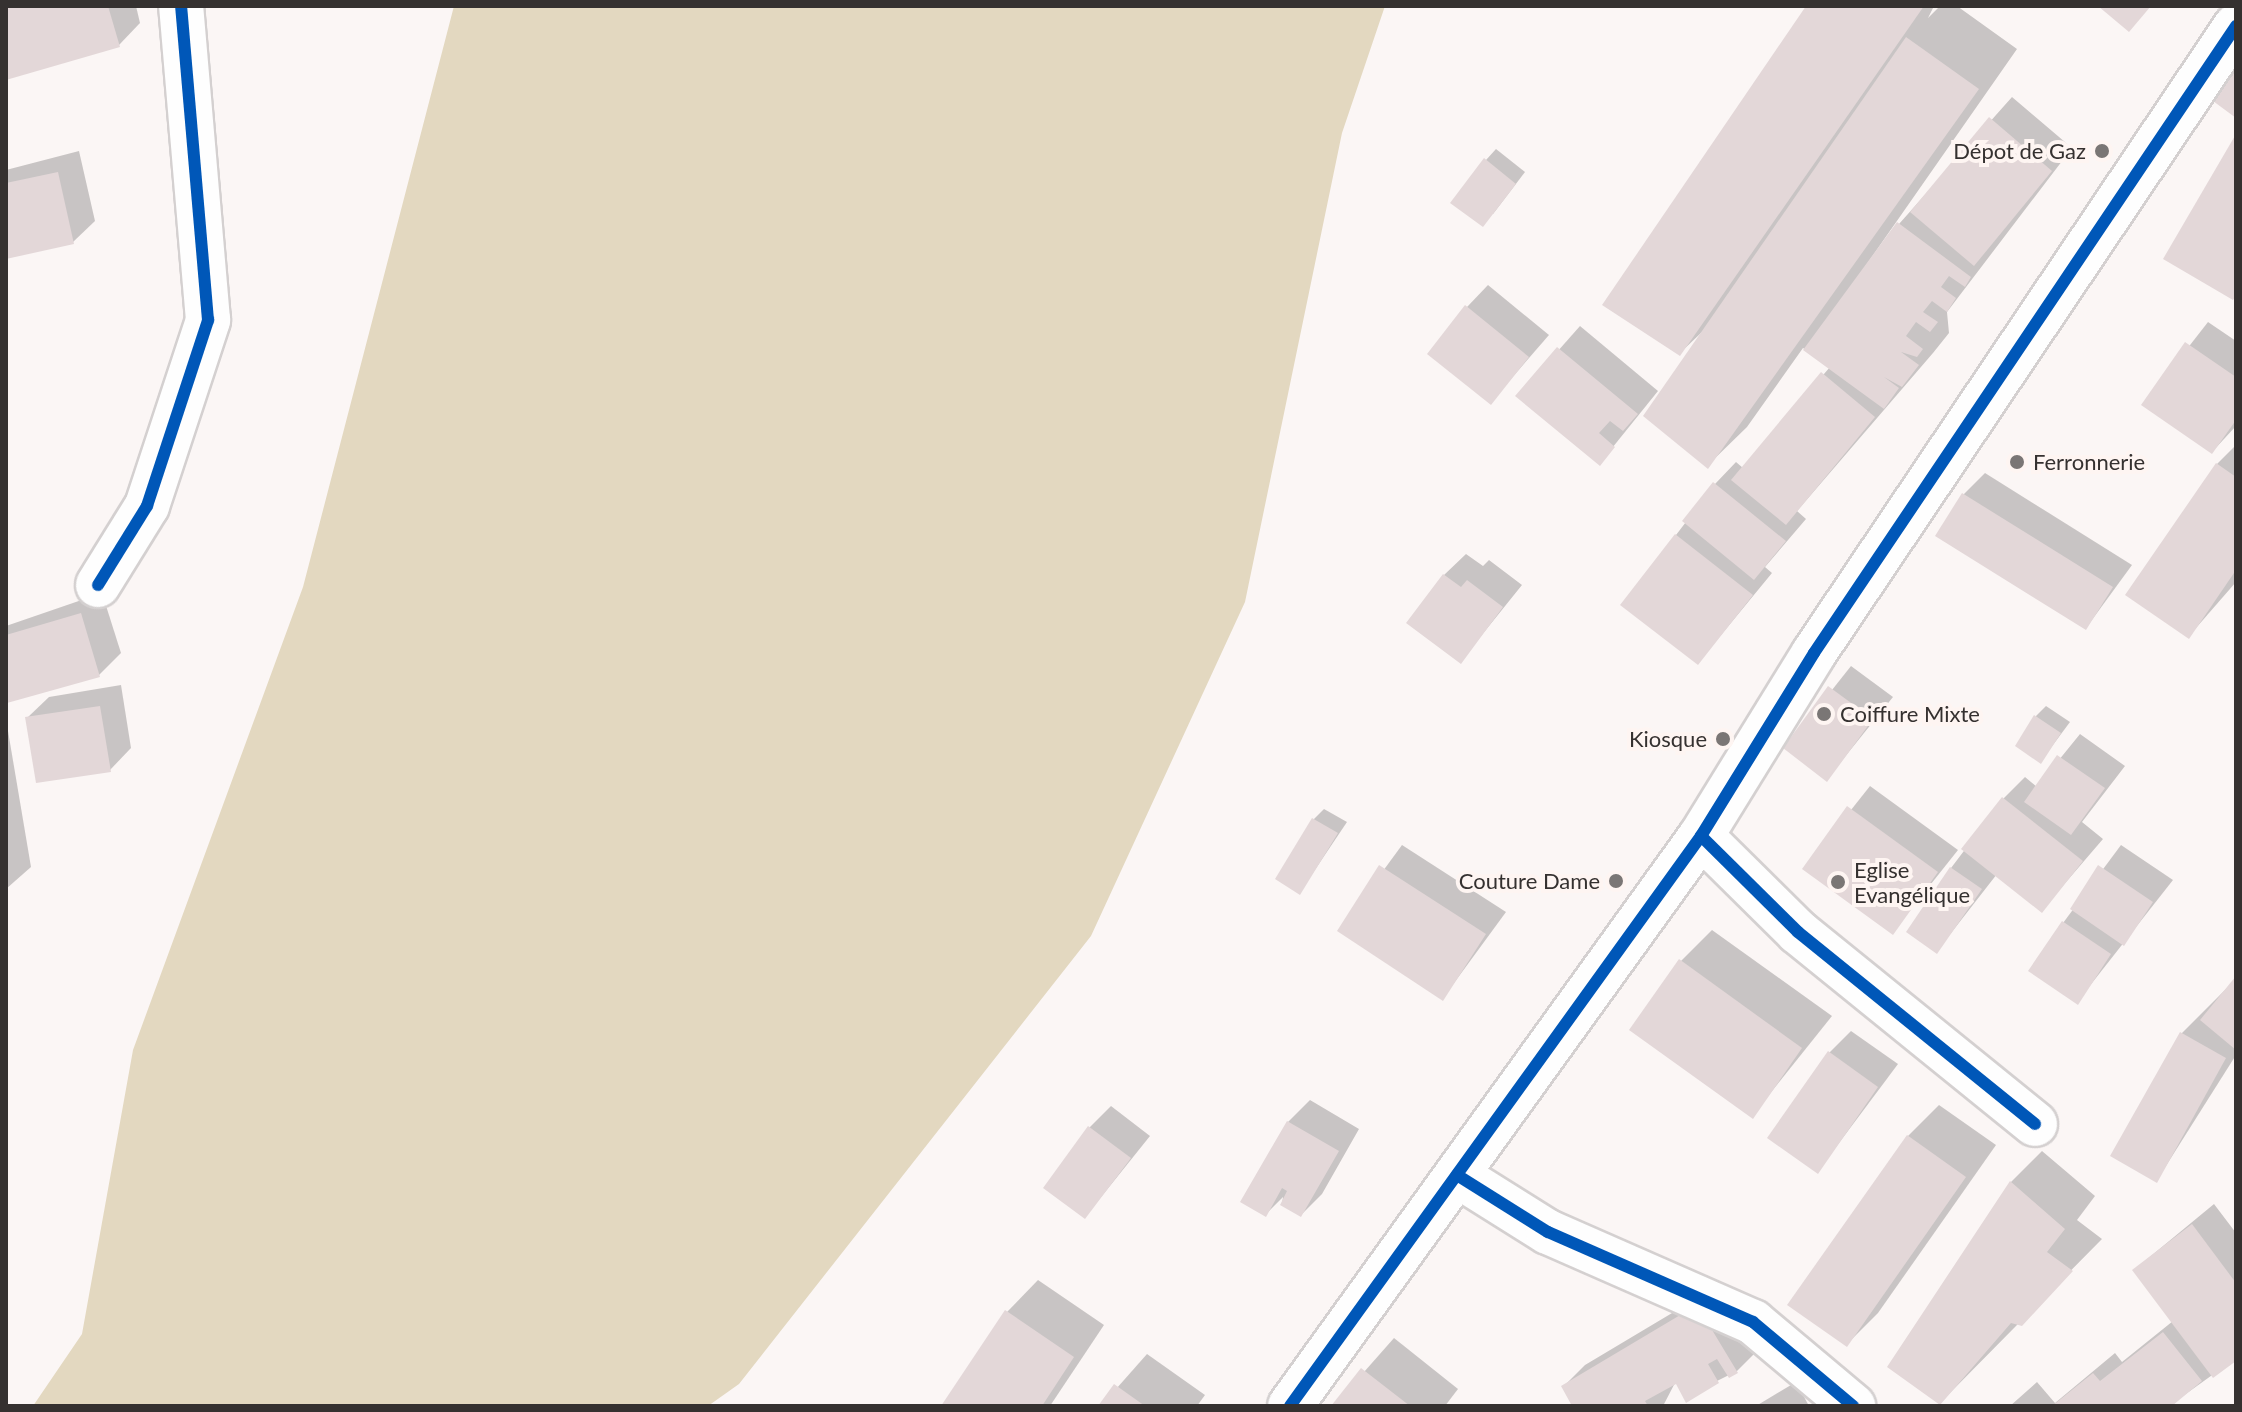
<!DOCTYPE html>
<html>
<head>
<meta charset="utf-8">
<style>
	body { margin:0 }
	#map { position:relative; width:2242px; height:1412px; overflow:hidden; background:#fbf6f5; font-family:Lato,sans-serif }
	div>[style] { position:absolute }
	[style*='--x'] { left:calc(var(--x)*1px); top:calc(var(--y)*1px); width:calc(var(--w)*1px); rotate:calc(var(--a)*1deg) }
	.forest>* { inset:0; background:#e3d8c0 }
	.shadow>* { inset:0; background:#0003 }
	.building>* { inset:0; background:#e3d7d8 }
	.roads { filter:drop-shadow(2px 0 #d4d0d0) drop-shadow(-2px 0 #d4d0d0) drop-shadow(0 2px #d4d0d0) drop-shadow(0 -2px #d4d0d0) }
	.minor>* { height:44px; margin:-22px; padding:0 22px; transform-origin:22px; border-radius:22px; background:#fefefe }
	.cycleway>* { height:12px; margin:-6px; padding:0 6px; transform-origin:6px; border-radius:6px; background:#0057b8 }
	.dots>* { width:22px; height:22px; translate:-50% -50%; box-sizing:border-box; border:4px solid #fef5f2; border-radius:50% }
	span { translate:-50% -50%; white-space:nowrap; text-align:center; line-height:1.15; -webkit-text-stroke:8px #fef5f2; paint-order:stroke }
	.poi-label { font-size:22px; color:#353130 }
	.right { translate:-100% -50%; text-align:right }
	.left { translate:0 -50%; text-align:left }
	.frame { position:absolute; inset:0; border:8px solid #353130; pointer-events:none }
</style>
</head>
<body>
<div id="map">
	<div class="forest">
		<i style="clip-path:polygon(454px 6px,1385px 6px,1342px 133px,1245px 602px,1091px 936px,739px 1384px,708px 1406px,33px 1406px,82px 1334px,133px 1050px,303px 587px)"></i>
	</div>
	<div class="shadow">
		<i style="clip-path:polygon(6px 6px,136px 6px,140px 23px,119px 45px,6px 78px)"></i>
		<i style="clip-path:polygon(1809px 6px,1934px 6px,1928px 18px,1940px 6px,1957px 6px,2017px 49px,1825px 324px,1899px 224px,2012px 97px,2072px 148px,1947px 312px,1949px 333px,1933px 353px,1797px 511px,1806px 519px,1765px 567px,1772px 573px,1698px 663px,1676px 535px,1715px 484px,1736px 462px,1743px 468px,1830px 367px,1803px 348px,1747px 427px,1707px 466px,1702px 332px,1679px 354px)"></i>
		<i style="clip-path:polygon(1496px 149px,1525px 172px,1493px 214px,1486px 160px)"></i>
		<i style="clip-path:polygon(79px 151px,95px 221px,73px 242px,6px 257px,6px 170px)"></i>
		<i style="clip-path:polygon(1488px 285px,1549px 335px,1490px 403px,1467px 307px)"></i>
		<i style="clip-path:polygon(2208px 322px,2236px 341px,2236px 426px,2212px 452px,2144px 404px)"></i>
		<i style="clip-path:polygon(1580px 326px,1658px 391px,1600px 463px,1518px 396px)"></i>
		<i style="clip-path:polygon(2236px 445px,2236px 582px,2189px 636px,2217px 464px)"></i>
		<i style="clip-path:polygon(1985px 473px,2132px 565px,2086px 628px,1963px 495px)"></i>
		<i style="clip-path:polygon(1466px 554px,1483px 566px,1489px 560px,1522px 585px,1460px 662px,1444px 575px)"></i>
		<i style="clip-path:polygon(102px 593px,121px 653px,99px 675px,8px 701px,6px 626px)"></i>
		<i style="clip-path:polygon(1851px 666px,1893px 697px,1827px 779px,1786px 748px)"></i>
		<i style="clip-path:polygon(121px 685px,131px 748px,110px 770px,27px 718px,49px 697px)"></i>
		<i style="clip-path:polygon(2046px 706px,2070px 722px,2041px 761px,2036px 716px)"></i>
		<i style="clip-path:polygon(7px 725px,31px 867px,6px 889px,6px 725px)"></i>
		<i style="clip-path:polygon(2080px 734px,2125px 766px,2082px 822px,2103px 839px,2042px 910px,1997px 874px,1937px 951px,1951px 868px,2004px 798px,2025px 777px,2037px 787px)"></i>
		<i style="clip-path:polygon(1870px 786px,1958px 850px,1892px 933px,1805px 868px)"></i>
		<i style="clip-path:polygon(1324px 809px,1347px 822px,1300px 892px,1314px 819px)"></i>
		<i style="clip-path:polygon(1402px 845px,1506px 912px,1443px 998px,1339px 931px)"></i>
		<i style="clip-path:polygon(2121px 845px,2173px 880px,2077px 1002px,2063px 923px)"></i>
		<i style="clip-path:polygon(1712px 930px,1832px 1016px,1752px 1116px,1681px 961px)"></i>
		<i style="clip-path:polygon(2236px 979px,2236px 1055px,2157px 1180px,2182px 1033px)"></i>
		<i style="clip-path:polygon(1851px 1031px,1898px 1064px,1818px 1171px,1829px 1053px)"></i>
		<i style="clip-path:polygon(1310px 1100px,1359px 1129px,1322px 1194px,1301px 1215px,1282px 1204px,1283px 1197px,1265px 1215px,1288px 1122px)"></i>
		<i style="clip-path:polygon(1939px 1105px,1996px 1145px,1878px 1313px,1847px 1344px,1908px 1136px)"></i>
		<i style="clip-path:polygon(1111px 1106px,1150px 1136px,1085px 1217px,1089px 1128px)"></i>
		<i style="clip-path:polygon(2042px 1151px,2095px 1196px,2077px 1220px,2102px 1239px,1940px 1403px,1890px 1367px,2011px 1182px)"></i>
		<i style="clip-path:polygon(2214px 1204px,2236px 1233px,2236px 1358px,2169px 1406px,2010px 1406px,2037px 1382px,2055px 1403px,2115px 1353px,2122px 1362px,2173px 1321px,2134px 1270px)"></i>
		<i style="clip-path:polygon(1038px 1280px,1104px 1325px,1050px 1406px,944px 1406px,1007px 1312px)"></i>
		<i style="clip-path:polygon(1719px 1285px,1758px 1350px,1737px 1371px,1717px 1381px,1676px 1381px,1663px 1406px,1575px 1406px,1563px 1387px,1585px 1365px)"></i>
		<i style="clip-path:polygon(1394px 1338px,1458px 1389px,1445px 1406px,1334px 1406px)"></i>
		<i style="clip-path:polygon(1147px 1354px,1205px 1395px,1197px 1406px,1101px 1406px)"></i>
		<i style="clip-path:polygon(1796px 1382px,1809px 1406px,1756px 1406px)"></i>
	</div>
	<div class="building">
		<i style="clip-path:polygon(108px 6px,120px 47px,6px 80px,6px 7px)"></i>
		<i style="clip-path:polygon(1806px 6px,1924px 6px,1680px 356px,1602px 305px)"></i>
		<i style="clip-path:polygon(2098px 6px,2151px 6px,2129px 32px)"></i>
		<i style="clip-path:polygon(1906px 37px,1979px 89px,1708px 469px,1643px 416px)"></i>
		<i style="clip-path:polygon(2236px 69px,2236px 118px,2213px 101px)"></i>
		<i style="clip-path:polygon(1989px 117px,2052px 171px,1974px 266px,1910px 212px)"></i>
		<i style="clip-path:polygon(2236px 134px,2236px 296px,2233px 300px,2163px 259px)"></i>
		<i style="clip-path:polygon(1484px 158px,1516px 184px,1483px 227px,1450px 203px)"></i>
		<i style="clip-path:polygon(58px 172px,74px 244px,6px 259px,6px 183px)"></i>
		<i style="clip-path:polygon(1897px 222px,1971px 277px,1965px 287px,1949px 276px,1941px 287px,1956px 298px,1947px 312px,1932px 301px,1923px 312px,1938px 322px,1930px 332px,1916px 322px,1906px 336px,1923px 349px,1917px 357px,1901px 352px,1919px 365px,1902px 387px,1884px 377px,1899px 388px,1884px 409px,1803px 350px)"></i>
		<i style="clip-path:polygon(1465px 305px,1529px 357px,1491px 405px,1427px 354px)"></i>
		<i style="clip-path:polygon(2185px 342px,2236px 377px,2236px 420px,2212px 454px,2141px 405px)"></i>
		<i style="clip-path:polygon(1557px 347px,1638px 414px,1623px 431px,1610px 421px,1599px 433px,1615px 447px,1600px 466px,1515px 396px)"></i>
		<i style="clip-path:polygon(1821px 372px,1875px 417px,1786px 525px,1731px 480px)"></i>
		<i style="clip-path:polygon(2216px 463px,2236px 477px,2236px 570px,2189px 639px,2125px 595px)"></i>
		<i style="clip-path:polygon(1713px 482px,1786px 541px,1754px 580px,1682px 521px)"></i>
		<i style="clip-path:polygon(1962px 493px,2113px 587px,2086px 630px,1935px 536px)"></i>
		<i style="clip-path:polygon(1675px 534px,1753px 595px,1698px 665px,1620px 605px)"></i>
		<i style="clip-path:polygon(1443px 574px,1461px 587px,1467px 580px,1503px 607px,1461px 664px,1406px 623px)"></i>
		<i style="clip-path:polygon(81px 613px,100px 677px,7px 703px,6px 635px)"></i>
		<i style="clip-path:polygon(1828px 686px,1873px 719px,1827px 782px,1783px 748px)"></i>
		<i style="clip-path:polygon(100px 706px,111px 772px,36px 783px,25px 717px)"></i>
		<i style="clip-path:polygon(2034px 715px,2061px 733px,2041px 764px,2015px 746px)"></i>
		<i style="clip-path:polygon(2057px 755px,2105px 788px,2071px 835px,2024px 802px)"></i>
		<i style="clip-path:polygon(2002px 797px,2083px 861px,2042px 913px,1961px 849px)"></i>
		<i style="clip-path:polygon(1847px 806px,1938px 872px,1893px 935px,1802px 869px)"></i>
		<i style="clip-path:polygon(1312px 818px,1338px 833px,1300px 895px,1275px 879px)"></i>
		<i style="clip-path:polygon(1379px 865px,1486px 934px,1443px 1001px,1337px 931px)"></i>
		<i style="clip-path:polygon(2098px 865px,2153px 902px,2124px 946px,2070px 909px)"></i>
		<i style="clip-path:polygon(1950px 867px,1982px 889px,1937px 954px,1906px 932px)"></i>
		<i style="clip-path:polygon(2062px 921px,2111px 954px,2078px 1005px,2028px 971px)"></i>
		<i style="clip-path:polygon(1679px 959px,1802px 1048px,1753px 1119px,1629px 1030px)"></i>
		<i style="clip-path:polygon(2236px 976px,2236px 1050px,2200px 1020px)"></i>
		<i style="clip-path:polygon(2180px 1032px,2226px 1058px,2157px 1183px,2110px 1156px)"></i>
		<i style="clip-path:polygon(1828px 1051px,1878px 1087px,1818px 1174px,1767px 1138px)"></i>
		<i style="clip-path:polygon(1287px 1121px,1339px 1151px,1301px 1217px,1280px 1205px,1287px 1191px,1282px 1188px,1266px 1217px,1240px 1202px)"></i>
		<i style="clip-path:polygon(1088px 1126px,1131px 1158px,1085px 1219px,1043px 1188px)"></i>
		<i style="clip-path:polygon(1907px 1135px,1966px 1177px,1847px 1347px,1787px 1305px)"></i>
		<i style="clip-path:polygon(2010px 1181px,2065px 1229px,2047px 1252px,2073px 1271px,2022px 1326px,2011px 1323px,1940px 1405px,1887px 1367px)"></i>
		<i style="clip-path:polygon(2192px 1224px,2236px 1283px,2236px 1361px,2213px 1378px,2132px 1270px)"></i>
		<i style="clip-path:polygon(1697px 1305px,1738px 1373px,1729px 1378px,1717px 1359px,1708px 1364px,1719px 1383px,1686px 1403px,1676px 1384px,1645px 1401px,1648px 1406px,1572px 1406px,1561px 1386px)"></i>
		<i style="clip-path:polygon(1005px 1310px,1074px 1357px,1042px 1406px,941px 1406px)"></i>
		<i style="clip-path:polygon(2163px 1332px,2202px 1381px,2172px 1406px,2052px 1406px,2093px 1373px,2100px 1381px)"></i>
		<i style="clip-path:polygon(1361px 1368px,1410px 1406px,1331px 1406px)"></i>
		<i style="clip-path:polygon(1114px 1384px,1145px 1406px,1098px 1406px)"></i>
	</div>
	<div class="roads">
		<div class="minor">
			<i style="--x:98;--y:585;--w:93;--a:-58.2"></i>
			<i style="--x:147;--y:506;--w:196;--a:-71.8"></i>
			<i style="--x:208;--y:320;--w:315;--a:-94.9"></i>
			<i style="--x:1701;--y:836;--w:136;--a:44.7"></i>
			<i style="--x:1798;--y:932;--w:305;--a:39"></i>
			<i style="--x:1457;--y:1175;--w:107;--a:32.1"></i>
			<i style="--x:1548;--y:1232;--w:224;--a:23.7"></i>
			<i style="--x:1753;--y:1322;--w:131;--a:40"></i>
			<i style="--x:1290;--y:1406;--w:703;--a:-54.21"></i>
			<i style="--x:1701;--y:836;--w:215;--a:-58.3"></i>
			<i style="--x:1814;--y:653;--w:756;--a:-56.06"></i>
		</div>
	</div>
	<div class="cycleway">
		<i style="--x:98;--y:585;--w:93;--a:-58.2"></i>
		<i style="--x:147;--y:506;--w:196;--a:-71.8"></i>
		<i style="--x:208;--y:320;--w:315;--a:-94.9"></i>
		<i style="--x:1701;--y:836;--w:136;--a:44.7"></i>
		<i style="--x:1798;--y:932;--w:305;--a:39"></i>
		<i style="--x:1457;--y:1175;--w:107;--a:32.1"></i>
		<i style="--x:1548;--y:1232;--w:224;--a:23.7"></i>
		<i style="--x:1753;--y:1322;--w:131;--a:40"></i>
		<i style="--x:1290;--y:1406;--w:703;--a:-54.21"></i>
		<i style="--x:1701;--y:836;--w:215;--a:-58.3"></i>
		<i style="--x:1814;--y:653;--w:756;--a:-56.06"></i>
	</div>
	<div class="dots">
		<i style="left:2102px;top:151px;background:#7a7675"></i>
		<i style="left:2017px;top:462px;background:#7a7675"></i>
		<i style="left:1824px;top:714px;background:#7a7675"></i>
		<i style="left:1723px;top:739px;background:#7a7675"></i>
		<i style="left:1616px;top:881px;background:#7a7675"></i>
		<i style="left:1838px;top:882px;background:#7a7675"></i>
	</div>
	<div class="poi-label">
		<span class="right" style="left:2086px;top:151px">Dépot de Gaz</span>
		<span class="left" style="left:2033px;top:462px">Ferronnerie</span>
		<span class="left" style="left:1840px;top:714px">Coiffure Mixte</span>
		<span class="right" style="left:1707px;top:739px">Kiosque</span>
		<span class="left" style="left:1854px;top:882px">Eglise<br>Evangélique</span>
		<span class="right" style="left:1600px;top:881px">Couture Dame</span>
	</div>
	<div class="frame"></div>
</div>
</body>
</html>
